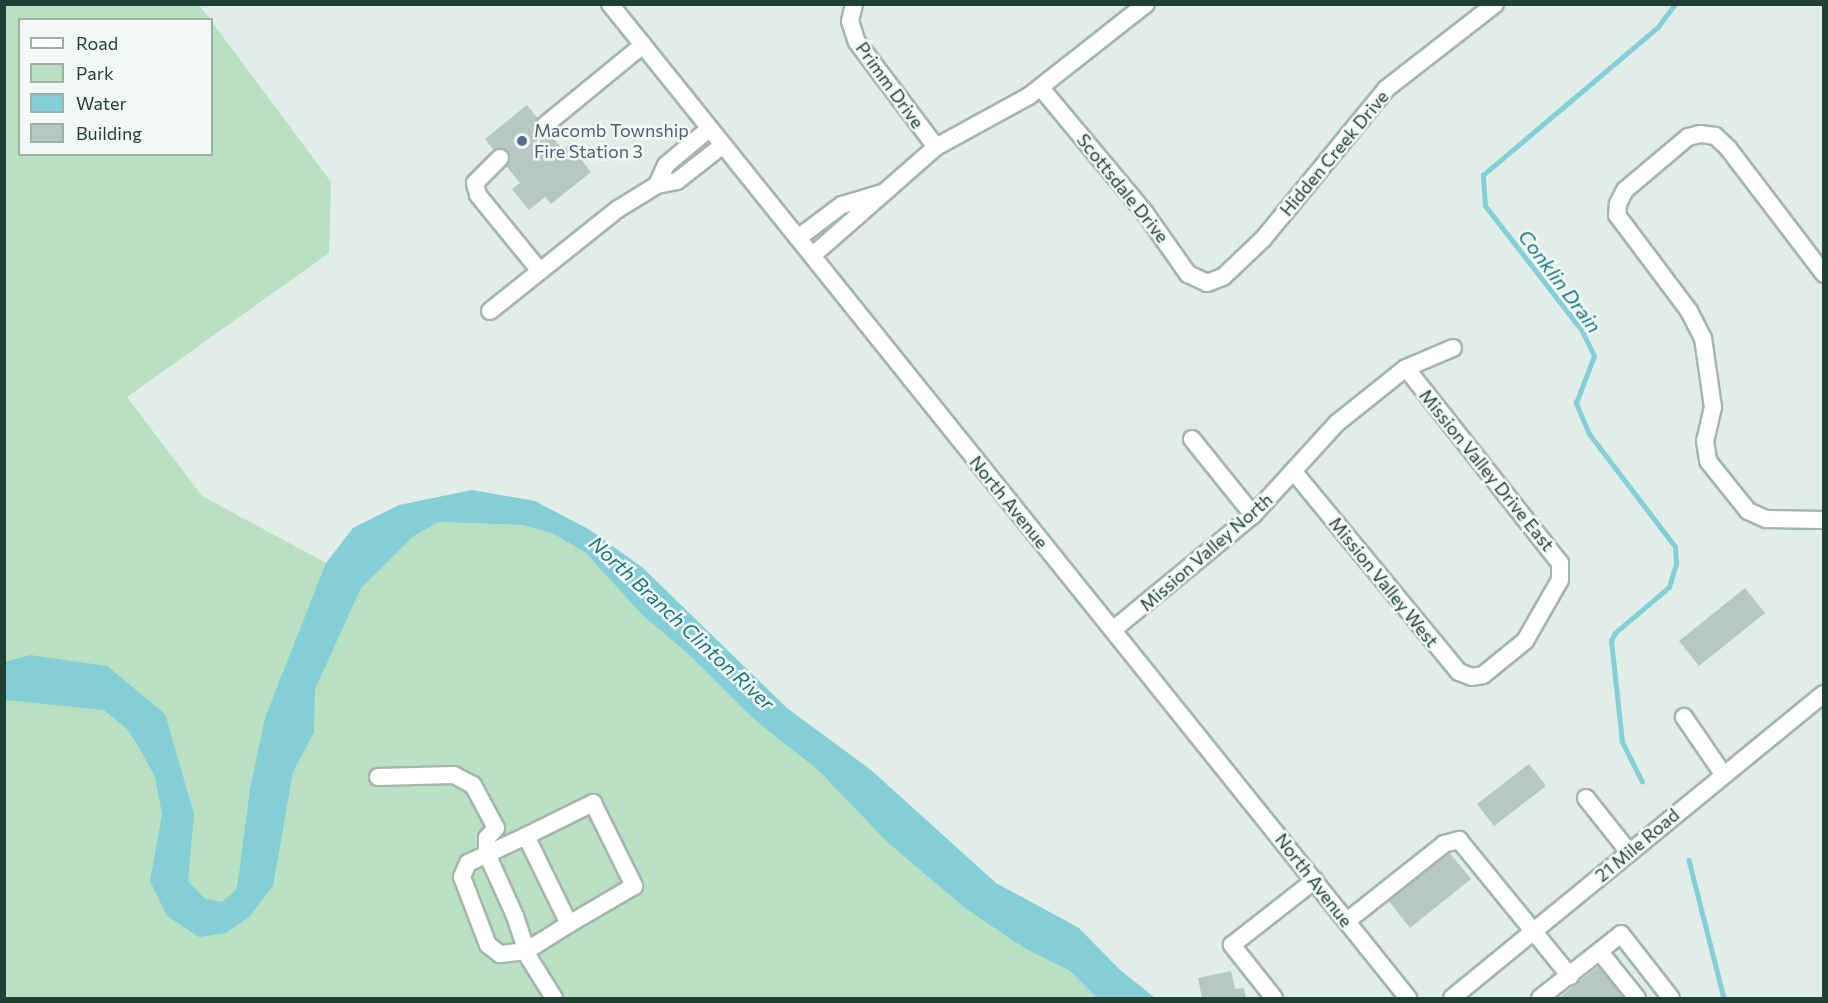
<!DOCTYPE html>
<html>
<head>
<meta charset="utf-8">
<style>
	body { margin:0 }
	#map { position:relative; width:1828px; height:1003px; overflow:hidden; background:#e1ede7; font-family:Commissioner,sans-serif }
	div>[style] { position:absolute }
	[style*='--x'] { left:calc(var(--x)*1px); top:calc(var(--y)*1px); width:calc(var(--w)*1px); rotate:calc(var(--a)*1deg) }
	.green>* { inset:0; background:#b8e0c1 }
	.water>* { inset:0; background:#84cfd7 }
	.stream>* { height:4.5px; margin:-2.25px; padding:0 2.25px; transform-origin:2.25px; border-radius:2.25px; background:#84cfd7 }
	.building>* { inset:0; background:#b6c8c0 }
	.roads { filter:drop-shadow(2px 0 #a3b6ae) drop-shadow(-2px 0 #a3b6ae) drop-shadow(0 2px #a3b6ae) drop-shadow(0 -2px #a3b6ae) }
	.minor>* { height:16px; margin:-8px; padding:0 8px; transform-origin:8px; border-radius:8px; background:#fff }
	.dots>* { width:16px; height:16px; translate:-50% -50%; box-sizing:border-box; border:3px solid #f2f9f5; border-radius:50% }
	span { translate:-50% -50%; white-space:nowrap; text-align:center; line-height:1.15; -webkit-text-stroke:5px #f2f9f5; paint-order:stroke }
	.street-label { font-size:18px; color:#204035 }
	.service-label { font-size:18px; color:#4e5e75 }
	.left { translate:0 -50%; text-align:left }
	.water-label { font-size:20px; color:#147581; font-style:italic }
	.frame { position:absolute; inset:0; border:6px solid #204035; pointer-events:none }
	.legend { position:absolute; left:18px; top:18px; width:195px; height:138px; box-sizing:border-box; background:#f2f9f5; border:2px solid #9eafa8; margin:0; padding:8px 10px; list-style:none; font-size:18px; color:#204035 }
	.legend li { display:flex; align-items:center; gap:12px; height:30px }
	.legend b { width:30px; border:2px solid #9eafa8 }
</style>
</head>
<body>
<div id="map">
	<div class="green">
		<i style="clip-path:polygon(5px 4px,199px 5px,210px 19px,20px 20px,20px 154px,212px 154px,212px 22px,331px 182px,329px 253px,127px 397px,202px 496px,326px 563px,361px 588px,414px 536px,439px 522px,522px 525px,552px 533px,586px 553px,642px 615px,686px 652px,756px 721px,818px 770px,887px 842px,966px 909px,1024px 948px,1070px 971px,1097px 998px,5px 998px)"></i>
	</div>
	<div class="water">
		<i style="clip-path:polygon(472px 490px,535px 501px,590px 530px,643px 568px,787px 708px,871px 770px,996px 883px,1079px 928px,1119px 969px,1155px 998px,1097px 998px,1070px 971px,1024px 948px,966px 909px,887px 842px,818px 770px,756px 721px,686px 652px,642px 615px,586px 553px,552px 533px,522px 525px,439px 522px,414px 536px,361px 588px,315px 689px,314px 732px,293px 772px,273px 886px,249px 917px,226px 933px,199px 937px,167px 916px,150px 881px,162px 814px,155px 777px,140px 749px,128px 730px,104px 710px,5px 700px,5px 662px,30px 655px,107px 666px,165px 714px,194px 814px,188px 881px,205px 899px,222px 902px,236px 890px,239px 874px,250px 789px,265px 718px,326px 563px,353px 528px,399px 505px)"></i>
	</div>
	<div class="stream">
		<i style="--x:1642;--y:782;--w:45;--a:-116.6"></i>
		<i style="--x:1622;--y:742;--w:102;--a:-96.2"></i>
		<i style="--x:1611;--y:641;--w:9;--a:-63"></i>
		<i style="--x:1615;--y:633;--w:71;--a:-40.4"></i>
		<i style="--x:1669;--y:587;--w:24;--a:-73"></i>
		<i style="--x:1676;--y:564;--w:17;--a:-93"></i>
		<i style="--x:1675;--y:547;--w:142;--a:-127.3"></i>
		<i style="--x:1589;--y:434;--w:34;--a:-113"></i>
		<i style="--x:1576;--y:403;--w:50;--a:-69"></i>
		<i style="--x:1594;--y:356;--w:28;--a:-116"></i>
		<i style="--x:1582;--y:331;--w:158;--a:-127.8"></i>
		<i style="--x:1485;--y:206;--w:31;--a:-94"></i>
		<i style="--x:1483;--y:175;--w:228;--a:-40.2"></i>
		<i style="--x:1657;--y:28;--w:30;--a:-53"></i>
		<i style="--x:1689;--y:860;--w:142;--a:75.8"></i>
	</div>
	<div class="building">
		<i style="clip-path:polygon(527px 105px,563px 150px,569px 145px,591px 172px,551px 204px,545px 197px,529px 210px,512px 189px,520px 183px,485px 139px)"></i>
		<i style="clip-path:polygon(1745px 588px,1765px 613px,1699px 666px,1679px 641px)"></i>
		<i style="clip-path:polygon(1529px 764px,1546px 786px,1494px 826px,1477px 804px)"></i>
		<i style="clip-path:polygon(1449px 852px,1471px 879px,1410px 928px,1388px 900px)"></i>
		<i style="clip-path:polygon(1601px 964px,1629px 998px,1559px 998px)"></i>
		<i style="clip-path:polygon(1231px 971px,1235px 989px,1244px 988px,1246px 998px,1202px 998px,1198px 978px)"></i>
	</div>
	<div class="roads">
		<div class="minor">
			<i style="--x:610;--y:4;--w:1275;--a:51.24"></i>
			<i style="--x:854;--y:4;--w:17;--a:103"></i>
			<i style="--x:850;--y:21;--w:22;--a:72"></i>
			<i style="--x:857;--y:42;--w:131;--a:53"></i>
			<i style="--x:1041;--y:88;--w:163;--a:50.2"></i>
			<i style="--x:1145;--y:213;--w:75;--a:54.8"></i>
			<i style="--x:1188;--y:274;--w:21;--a:25"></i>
			<i style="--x:1207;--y:283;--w:17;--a:-21"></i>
			<i style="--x:1223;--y:277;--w:55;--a:-43.5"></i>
			<i style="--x:1263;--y:239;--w:194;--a:-50.6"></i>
			<i style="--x:1386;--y:89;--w:138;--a:-37.9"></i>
			<i style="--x:544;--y:126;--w:128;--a:-39.3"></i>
			<i style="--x:500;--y:158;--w:35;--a:135"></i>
			<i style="--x:475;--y:183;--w:12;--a:76"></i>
			<i style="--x:478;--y:195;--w:98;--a:50.8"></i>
			<i style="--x:657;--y:185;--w:22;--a:-66"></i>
			<i style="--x:666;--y:165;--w:57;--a:-40.1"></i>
			<i style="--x:798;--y:238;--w:55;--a:-36.9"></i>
			<i style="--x:842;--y:205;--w:42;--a:-16.7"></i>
			<i style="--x:813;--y:255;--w:164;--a:-41.3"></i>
			<i style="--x:936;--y:147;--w:106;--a:-28.7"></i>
			<i style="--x:1029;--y:96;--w:149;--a:-38.2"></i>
			<i style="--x:1824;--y:274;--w:158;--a:-127.3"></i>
			<i style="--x:1728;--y:148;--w:18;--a:-137"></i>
			<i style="--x:1715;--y:136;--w:15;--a:-172"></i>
			<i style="--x:1700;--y:134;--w:12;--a:166"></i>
			<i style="--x:1688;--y:137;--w:82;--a:139.9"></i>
			<i style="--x:1625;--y:190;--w:16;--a:117"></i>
			<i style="--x:1618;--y:204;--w:11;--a:95"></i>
			<i style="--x:1617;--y:215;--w:120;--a:53.1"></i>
			<i style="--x:1689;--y:311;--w:30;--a:63"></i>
			<i style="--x:1703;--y:338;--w:70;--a:81.8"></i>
			<i style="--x:1713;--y:407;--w:35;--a:103"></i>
			<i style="--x:1705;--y:441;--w:20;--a:81"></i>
			<i style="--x:1708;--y:461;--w:64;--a:51.3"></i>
			<i style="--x:1748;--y:511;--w:20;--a:24"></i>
			<i style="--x:1766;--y:519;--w:58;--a:1"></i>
			<i style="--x:490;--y:311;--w:164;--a:-38.6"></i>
			<i style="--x:618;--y:209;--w:46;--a:-31.6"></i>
			<i style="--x:657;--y:185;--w:20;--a:-11"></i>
			<i style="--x:677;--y:181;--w:58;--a:-38"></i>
			<i style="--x:1192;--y:439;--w:97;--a:51.2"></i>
			<i style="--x:1294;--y:472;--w:259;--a:50.5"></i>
			<i style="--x:1459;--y:672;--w:14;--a:21"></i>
			<i style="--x:1472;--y:677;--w:11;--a:-10"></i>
			<i style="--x:1483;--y:675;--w:54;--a:-39"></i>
			<i style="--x:1525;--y:641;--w:70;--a:-60.2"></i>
			<i style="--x:1560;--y:580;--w:17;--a:-90"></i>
			<i style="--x:1560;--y:563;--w:248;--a:-128.3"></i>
			<i style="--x:1114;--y:629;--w:180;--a:-39.4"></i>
			<i style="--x:1253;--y:515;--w:125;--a:-47.6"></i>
			<i style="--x:1337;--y:423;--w:88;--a:-38.6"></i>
			<i style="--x:1406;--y:368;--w:51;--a:-23.1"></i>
			<i style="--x:1684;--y:717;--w:69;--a:55.6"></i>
			<i style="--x:378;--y:777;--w:76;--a:-1.5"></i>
			<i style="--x:454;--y:775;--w:21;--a:28"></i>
			<i style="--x:473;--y:785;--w:49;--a:61.9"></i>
			<i style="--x:496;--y:828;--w:13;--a:132"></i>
			<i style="--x:487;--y:838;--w:16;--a:90"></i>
			<i style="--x:487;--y:854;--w:68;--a:65.7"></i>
			<i style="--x:515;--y:916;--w:44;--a:71.6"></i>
			<i style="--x:529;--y:958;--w:47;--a:58"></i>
			<i style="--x:1586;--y:798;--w:69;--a:51.5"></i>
			<i style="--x:526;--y:836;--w:98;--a:64"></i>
			<i style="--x:569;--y:924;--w:51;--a:147.9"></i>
			<i style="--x:526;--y:951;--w:26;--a:173"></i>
			<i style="--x:500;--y:954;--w:15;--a:-143"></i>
			<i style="--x:488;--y:945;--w:73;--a:-110.9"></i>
			<i style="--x:462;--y:877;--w:15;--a:-67"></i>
			<i style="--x:468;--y:863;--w:64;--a:-25"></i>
			<i style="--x:526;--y:836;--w:75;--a:-26.2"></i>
			<i style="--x:593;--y:803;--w:93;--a:63.7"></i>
			<i style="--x:634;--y:886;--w:75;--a:149.7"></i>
			<i style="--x:1347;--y:921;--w:124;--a:-38.4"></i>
			<i style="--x:1444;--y:844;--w:16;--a:-15"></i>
			<i style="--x:1459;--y:840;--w:176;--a:50.8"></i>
			<i style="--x:1600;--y:952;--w:59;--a:51.2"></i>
			<i style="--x:1274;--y:998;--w:68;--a:-128.4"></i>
			<i style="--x:1232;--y:945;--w:105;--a:-38.1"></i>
			<i style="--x:1452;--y:998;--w:480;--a:-39.3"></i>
			<i style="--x:1540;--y:998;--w:103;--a:-38.3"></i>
			<i style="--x:1621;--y:934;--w:81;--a:52"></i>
		</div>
	</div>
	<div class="dots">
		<i style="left:522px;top:141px;background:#5c6f8a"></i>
	</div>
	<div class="street-label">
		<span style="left:890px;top:85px;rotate:54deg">Primm Drive</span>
		<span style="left:1334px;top:153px;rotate:-50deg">Hidden Creek Drive</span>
		<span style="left:1123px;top:188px;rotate:51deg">Scottsdale Drive</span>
		<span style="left:1487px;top:470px;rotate:51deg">Mission Valley Drive East</span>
		<span style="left:1009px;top:502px;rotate:51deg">North Avenue</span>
		<span style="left:1206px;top:552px;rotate:-41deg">Mission Valley North</span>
		<span style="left:1384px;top:582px;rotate:51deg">Mission Valley West</span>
		<span style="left:1637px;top:845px;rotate:-40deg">21 Mile Road</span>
		<span style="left:1314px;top:880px;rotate:52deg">North Avenue</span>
	</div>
	<div class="service-label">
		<span class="left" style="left:534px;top:141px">Macomb Township<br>Fire Station 3</span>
	</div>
	<div class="water-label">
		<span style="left:1560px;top:281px;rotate:53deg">Conklin Drain</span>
		<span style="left:682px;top:623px;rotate:43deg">North Branch Clinton River</span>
	</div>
	<div class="frame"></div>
	<ul class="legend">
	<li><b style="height:8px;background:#fff"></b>Road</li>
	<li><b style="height:16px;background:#b8e0c1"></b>Park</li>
	<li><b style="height:16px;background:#84cfd7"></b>Water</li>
	<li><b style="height:16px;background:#b6c8c0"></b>Building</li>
	</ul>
</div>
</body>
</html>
